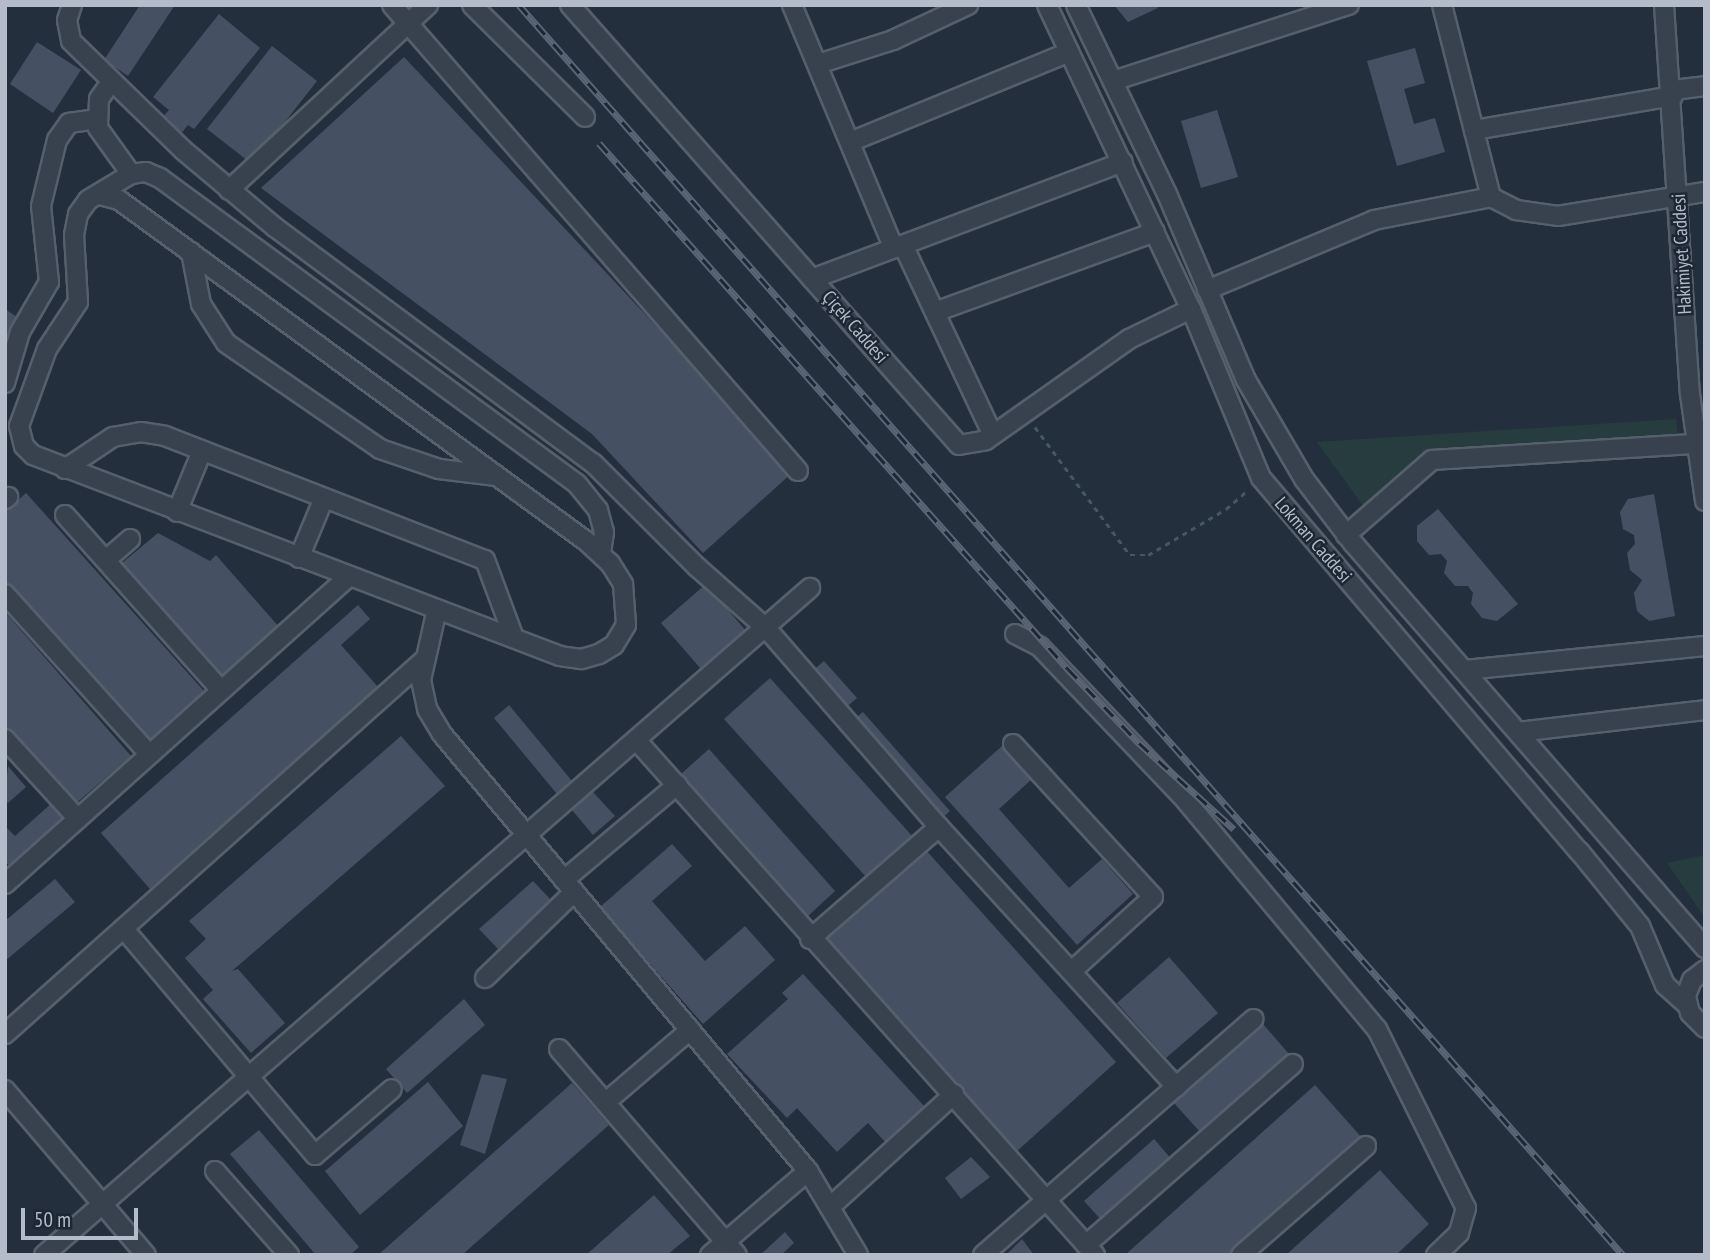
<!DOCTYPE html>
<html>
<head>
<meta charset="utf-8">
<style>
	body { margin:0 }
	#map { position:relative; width:1710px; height:1260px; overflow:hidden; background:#242f3e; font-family:"PT Sans Narrow",sans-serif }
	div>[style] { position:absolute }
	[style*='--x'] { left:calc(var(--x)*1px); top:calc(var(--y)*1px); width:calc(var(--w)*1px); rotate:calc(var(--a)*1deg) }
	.green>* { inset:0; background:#263c3f }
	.building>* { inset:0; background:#455162 }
	.path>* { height:2.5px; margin-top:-1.25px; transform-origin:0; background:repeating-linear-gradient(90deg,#44595c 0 5px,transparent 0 10px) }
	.roads { filter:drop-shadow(2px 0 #565f6c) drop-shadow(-2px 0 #565f6c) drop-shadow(0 2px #565f6c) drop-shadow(0 -2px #565f6c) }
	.minor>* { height:18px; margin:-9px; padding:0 9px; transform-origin:9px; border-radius:9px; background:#38414e }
	.rail>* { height:7px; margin-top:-3.5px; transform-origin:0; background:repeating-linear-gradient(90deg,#1d2633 0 13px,#5a6575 0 26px); box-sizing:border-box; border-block:2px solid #5a6575 }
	span { translate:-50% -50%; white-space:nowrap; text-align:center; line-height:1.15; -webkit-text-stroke:5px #1d2633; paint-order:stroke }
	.street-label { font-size:19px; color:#b4bcc9 }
	.frame { position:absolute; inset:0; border:7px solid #b4bcc9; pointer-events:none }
	.scale { position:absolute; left:21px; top:1208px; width:117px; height:32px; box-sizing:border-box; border:4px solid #b4bcc9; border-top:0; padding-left:9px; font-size:21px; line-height:24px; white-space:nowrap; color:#b4bcc9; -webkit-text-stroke:5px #1d2633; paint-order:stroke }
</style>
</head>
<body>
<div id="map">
	<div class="green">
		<i style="clip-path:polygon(1676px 419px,1678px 436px,1428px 452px,1364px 507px,1317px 442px)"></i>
		<i style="clip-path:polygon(1705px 855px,1705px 918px,1667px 863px)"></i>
	</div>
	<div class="building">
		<i style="clip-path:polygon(140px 5px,175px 5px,128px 76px,104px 60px)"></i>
		<i style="clip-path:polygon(1114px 5px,1156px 5px,1158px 8px,1128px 22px)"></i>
		<i style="clip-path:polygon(219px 14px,260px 48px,194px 129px,188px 125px,179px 136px,160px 120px,169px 110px,153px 97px)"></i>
		<i style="clip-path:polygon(37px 42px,81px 70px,53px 113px,10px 84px)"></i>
		<i style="clip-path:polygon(272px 46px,317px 81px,252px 164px,207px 129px)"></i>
		<i style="clip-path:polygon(1415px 48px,1425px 83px,1404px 89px,1414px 124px,1435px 118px,1445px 152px,1397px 166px,1367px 61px)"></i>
		<i style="clip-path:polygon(404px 57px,793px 472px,703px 553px,592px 434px,261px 188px)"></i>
		<i style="clip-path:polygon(1217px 110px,1238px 177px,1201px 188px,1181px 121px)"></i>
		<i style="clip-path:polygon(5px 309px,20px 319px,5px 339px)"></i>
		<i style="clip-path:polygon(26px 493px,204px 691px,148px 741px,5px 583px,5px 512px)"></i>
		<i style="clip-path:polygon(1654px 494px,1675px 616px,1649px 621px,1637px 611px,1634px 593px,1642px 580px,1630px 570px,1627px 553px,1635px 544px,1634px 535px,1623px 529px,1620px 512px,1628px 499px)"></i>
		<i style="clip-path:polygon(1438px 509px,1518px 604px,1497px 621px,1482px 618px,1471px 604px,1473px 593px,1468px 586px,1455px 586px,1444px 573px,1447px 561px,1441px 554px,1429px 555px,1417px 541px,1417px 526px)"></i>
		<i style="clip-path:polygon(158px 533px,210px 561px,216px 555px,279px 627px,221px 677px,122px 563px)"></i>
		<i style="clip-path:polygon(706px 584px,746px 631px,701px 669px,661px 623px)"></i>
		<i style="clip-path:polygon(358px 605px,370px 619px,341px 645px,378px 687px,150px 889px,101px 833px)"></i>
		<i style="clip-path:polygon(5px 612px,131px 756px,74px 805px,5px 727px)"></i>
		<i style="clip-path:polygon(824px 661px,857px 698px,843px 710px,810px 673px)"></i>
		<i style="clip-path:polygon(770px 678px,913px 837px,867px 878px,724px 719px)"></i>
		<i style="clip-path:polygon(509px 705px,577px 787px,562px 800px,494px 718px)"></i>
		<i style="clip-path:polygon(863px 712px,950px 811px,939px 821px,852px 721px)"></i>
		<i style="clip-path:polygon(401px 736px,445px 786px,232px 971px,238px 969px,285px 1023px,251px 1053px,203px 999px,213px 990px,185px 958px,206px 939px,189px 921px)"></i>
		<i style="clip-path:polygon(1002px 746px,1032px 779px,999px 809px,1069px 888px,1102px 859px,1133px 894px,1077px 945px,945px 797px)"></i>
		<i style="clip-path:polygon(709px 749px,835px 891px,807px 917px,681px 774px)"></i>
		<i style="clip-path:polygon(8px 766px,26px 787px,8px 803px,5px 799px)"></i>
		<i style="clip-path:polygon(593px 792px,615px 816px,593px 835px,572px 810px)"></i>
		<i style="clip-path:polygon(54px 801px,68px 816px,11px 868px,5px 861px,5px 826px,15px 836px)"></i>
		<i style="clip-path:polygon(672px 844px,692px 866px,652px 901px,705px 961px,745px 926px,775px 960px,703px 1024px,600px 907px)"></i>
		<i style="clip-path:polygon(924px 848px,1116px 1062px,1015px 1153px,822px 939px)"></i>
		<i style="clip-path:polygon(55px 879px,75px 902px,5px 961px,5px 921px)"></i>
		<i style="clip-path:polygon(533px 881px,552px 901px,498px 949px,479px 929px)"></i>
		<i style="clip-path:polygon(1169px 957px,1218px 1013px,1166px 1058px,1117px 1003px)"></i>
		<i style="clip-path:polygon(803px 974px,925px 1107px,886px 1143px,868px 1123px,837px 1152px,797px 1108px,787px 1118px,727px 1054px,788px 999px,782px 993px)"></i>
		<i style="clip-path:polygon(464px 999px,485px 1025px,407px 1093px,386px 1069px)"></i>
		<i style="clip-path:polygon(1263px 1024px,1289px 1054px,1200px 1132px,1174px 1103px)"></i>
		<i style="clip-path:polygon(482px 1074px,507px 1079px,485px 1154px,460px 1145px)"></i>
		<i style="clip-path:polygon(428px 1082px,463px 1126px,360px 1215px,325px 1171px)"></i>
		<i style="clip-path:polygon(572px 1083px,609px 1125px,462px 1255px,378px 1255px)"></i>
		<i style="clip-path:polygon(1315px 1085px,1363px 1139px,1232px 1255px,1125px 1255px)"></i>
		<i style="clip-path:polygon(259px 1130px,359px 1247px,350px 1255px,316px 1255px,230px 1154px)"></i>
		<i style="clip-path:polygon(1154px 1139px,1173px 1161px,1104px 1223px,1084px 1201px)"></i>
		<i style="clip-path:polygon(971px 1157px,990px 1177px,961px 1199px,945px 1178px)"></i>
		<i style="clip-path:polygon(1380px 1170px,1429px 1224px,1396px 1255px,1286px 1255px)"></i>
		<i style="clip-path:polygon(654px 1195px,690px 1236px,667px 1255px,586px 1255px)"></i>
		<i style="clip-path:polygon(785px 1232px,794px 1243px,781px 1255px,760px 1255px)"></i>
		<i style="clip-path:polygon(1022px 1239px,1034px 1255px,1006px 1255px)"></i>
	</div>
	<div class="path">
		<i style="--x:1035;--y:427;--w:159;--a:53.4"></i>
		<i style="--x:1130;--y:555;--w:18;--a:0"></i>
		<i style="--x:1148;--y:555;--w:91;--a:-30.5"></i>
		<i style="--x:1226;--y:509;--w:29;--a:-41"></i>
	</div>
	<div class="roads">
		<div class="minor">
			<i style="--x:72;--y:5;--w:16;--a:108"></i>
			<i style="--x:67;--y:20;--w:21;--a:79"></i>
			<i style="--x:71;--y:41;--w:156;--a:44.2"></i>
			<i style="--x:183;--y:150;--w:121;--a:40"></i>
			<i style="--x:276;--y:228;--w:395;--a:36.6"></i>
			<i style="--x:593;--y:463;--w:147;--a:45"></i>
			<i style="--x:697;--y:567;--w:92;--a:41.5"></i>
			<i style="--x:766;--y:628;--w:264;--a:49"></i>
			<i style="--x:939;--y:827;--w:352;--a:47.6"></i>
			<i style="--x:392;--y:5;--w:618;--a:48.94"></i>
			<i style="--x:472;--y:5;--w:159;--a:44.7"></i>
			<i style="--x:570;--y:5;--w:587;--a:48.52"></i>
			<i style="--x:959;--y:445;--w:27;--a:-10"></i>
			<i style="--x:986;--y:440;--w:175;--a:-35.2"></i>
			<i style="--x:1129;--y:339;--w:69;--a:-25.8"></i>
			<i style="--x:792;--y:5;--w:264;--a:67.3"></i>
			<i style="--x:1047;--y:5;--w:336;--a:64.7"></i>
			<i style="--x:1191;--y:309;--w:183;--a:67.5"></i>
			<i style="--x:1261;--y:478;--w:490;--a:49.6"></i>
			<i style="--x:1579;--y:851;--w:97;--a:50.9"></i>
			<i style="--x:1640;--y:926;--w:64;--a:67"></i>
			<i style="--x:1665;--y:985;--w:30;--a:42"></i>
			<i style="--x:1076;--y:5;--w:210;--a:64.3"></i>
			<i style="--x:1167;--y:194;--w:202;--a:67"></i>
			<i style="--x:1246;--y:380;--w:115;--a:59.6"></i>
			<i style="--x:1304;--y:479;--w:81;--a:52.6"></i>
			<i style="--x:1353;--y:543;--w:537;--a:49"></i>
			<i style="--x:1442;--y:5;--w:198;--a:75.7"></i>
			<i style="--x:1664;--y:5;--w:390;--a:86.2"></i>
			<i style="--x:1690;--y:394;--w:108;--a:82"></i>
			<i style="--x:818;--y:64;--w:79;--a:-17.7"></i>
			<i style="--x:893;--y:40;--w:83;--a:-25"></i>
			<i style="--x:1113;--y:81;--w:248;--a:-17.9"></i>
			<i style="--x:111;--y:82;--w:21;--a:125"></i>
			<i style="--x:99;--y:99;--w:29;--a:92"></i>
			<i style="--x:98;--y:128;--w:57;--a:54.3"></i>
			<i style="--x:1673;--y:90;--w:32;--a:-7"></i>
			<i style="--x:1474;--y:130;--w:202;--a:-9.7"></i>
			<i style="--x:850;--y:142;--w:237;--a:-22.3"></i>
			<i style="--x:229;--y:190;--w:272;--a:-42.9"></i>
			<i style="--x:100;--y:195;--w:20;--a:15"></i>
			<i style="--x:119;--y:200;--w:578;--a:36.14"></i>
			<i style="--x:586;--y:541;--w:33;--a:43"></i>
			<i style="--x:610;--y:563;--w:25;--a:58"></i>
			<i style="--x:623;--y:584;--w:41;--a:85.8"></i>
			<i style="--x:626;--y:625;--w:23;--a:121"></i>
			<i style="--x:614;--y:645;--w:17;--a:149"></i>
			<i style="--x:599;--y:654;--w:19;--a:164"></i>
			<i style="--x:581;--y:659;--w:21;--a:-172"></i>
			<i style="--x:560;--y:656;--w:564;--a:-159.12"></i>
			<i style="--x:33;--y:455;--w:13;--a:-135"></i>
			<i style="--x:24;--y:446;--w:21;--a:-104"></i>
			<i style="--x:19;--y:426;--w:82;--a:-70"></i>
			<i style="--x:47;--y:349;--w:56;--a:-56.6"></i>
			<i style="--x:78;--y:302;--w:67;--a:-93.4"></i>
			<i style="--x:74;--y:235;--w:21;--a:-79"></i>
			<i style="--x:78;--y:214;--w:17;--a:-54"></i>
			<i style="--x:88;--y:200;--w:50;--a:-31.2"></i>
			<i style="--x:131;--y:174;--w:15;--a:-8"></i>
			<i style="--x:146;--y:172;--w:15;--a:23"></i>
			<i style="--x:160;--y:178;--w:517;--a:36.27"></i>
			<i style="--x:577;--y:484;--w:33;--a:51"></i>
			<i style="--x:598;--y:510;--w:23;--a:75"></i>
			<i style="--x:604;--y:532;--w:22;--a:98"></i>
			<i style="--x:903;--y:245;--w:210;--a:64.7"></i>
			<i style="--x:191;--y:252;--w:53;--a:79.1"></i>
			<i style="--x:201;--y:304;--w:46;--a:57.3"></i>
			<i style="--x:226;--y:343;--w:187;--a:34.5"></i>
			<i style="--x:380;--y:449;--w:62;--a:18.7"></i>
			<i style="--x:439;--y:469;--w:58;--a:6.9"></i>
			<i style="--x:812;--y:279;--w:332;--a:-20.6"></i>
			<i style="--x:1207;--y:290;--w:181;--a:-22.7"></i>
			<i style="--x:1374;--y:220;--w:119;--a:-11.1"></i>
			<i style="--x:1491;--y:197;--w:28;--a:27"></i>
			<i style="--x:1516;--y:210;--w:42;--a:8.1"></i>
			<i style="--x:1558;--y:216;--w:149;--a:-9.3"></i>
			<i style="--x:935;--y:312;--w:234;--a:-20"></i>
			<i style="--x:5;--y:383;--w:53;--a:-73.6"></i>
			<i style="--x:20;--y:332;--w:58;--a:-59.9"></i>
			<i style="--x:49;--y:282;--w:76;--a:-96"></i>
			<i style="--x:41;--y:206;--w:68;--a:-76.4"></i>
			<i style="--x:57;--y:140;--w:21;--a:-55"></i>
			<i style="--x:69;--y:123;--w:27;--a:-8"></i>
			<i style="--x:65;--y:469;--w:58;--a:-33.7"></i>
			<i style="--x:113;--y:437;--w:28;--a:-10"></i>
			<i style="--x:141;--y:432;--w:24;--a:9"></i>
			<i style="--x:165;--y:436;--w:343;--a:21.2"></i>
			<i style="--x:485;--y:560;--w:83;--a:69.6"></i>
			<i style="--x:5;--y:499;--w:4;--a:-34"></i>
			<i style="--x:177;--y:512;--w:66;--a:-67.7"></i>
			<i style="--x:65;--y:515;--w:234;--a:48.3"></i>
			<i style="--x:1346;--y:535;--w:114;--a:-41.1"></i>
			<i style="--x:1432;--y:460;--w:265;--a:-3.5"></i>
			<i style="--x:299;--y:558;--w:65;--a:-67.4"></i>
			<i style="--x:106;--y:560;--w:32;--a:-41"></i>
			<i style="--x:5;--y:594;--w:215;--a:48"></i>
			<i style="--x:437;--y:609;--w:73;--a:102.7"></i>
			<i style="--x:421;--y:680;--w:30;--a:78"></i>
			<i style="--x:427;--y:709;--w:29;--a:59"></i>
			<i style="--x:442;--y:734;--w:570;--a:50.05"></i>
			<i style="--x:808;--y:1171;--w:98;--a:59.2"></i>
			<i style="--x:1015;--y:634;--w:28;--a:27"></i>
			<i style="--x:1040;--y:647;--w:204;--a:46.4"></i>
			<i style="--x:1181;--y:795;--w:305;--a:50.1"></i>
			<i style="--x:1377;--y:1029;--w:200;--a:63.6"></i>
			<i style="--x:1466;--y:1208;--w:26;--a:106"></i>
			<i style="--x:1459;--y:1233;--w:32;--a:136"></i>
			<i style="--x:1465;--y:670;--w:241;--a:-5.7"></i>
			<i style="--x:1518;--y:732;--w:188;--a:-6.7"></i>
			<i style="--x:5;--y:739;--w:108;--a:47.6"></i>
			<i style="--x:638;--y:742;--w:687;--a:48.3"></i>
			<i style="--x:1013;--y:744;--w:207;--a:47.5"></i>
			<i style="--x:1153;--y:897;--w:110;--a:137.6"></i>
			<i style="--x:564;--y:880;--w:148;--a:-40.1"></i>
			<i style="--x:5;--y:884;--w:462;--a:-41.8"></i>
			<i style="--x:124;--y:929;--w:296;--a:49.8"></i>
			<i style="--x:315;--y:1155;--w:101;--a:-40.6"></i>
			<i style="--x:810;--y:939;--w:171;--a:-41"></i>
			<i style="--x:1705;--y:970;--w:16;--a:142"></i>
			<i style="--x:1692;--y:980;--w:17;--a:111"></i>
			<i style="--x:1686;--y:996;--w:17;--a:77"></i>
			<i style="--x:1690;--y:1013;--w:21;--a:45"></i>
			<i style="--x:485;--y:978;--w:124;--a:-44"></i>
			<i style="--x:5;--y:1034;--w:562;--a:-41.75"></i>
			<i style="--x:559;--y:1049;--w:272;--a:49.2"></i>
			<i style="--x:5;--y:1090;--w:217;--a:49.5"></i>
			<i style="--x:606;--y:1102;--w:111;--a:-40.6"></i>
			<i style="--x:215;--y:1171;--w:112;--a:48.6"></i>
			<i style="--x:830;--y:1207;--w:168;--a:-42.3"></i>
			<i style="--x:1086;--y:1245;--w:275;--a:-41.2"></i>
			<i style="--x:44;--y:1255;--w:1016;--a:-41.05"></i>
			<i style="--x:710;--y:1255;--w:129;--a:-40.6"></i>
			<i style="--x:983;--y:1255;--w:359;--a:-41.1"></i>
			<i style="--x:1241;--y:1255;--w:166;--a:-41.1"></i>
		</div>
	</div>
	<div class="rail">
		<i style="--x:519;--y:5;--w:1668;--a:48.55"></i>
		<i style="--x:599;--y:143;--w:705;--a:48.28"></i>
		<i style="--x:1068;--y:669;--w:103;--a:46.2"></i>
		<i style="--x:1139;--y:743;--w:128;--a:42.2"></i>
	</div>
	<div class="street-label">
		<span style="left:1682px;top:254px;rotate:-93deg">Hakimiyet Caddesi</span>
		<span style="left:855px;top:327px;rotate:49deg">Çiçek Caddesi</span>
		<span style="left:1313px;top:540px;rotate:49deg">Lokman Caddesi</span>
	</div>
	<div class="frame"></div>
	<div class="scale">50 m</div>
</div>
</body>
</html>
